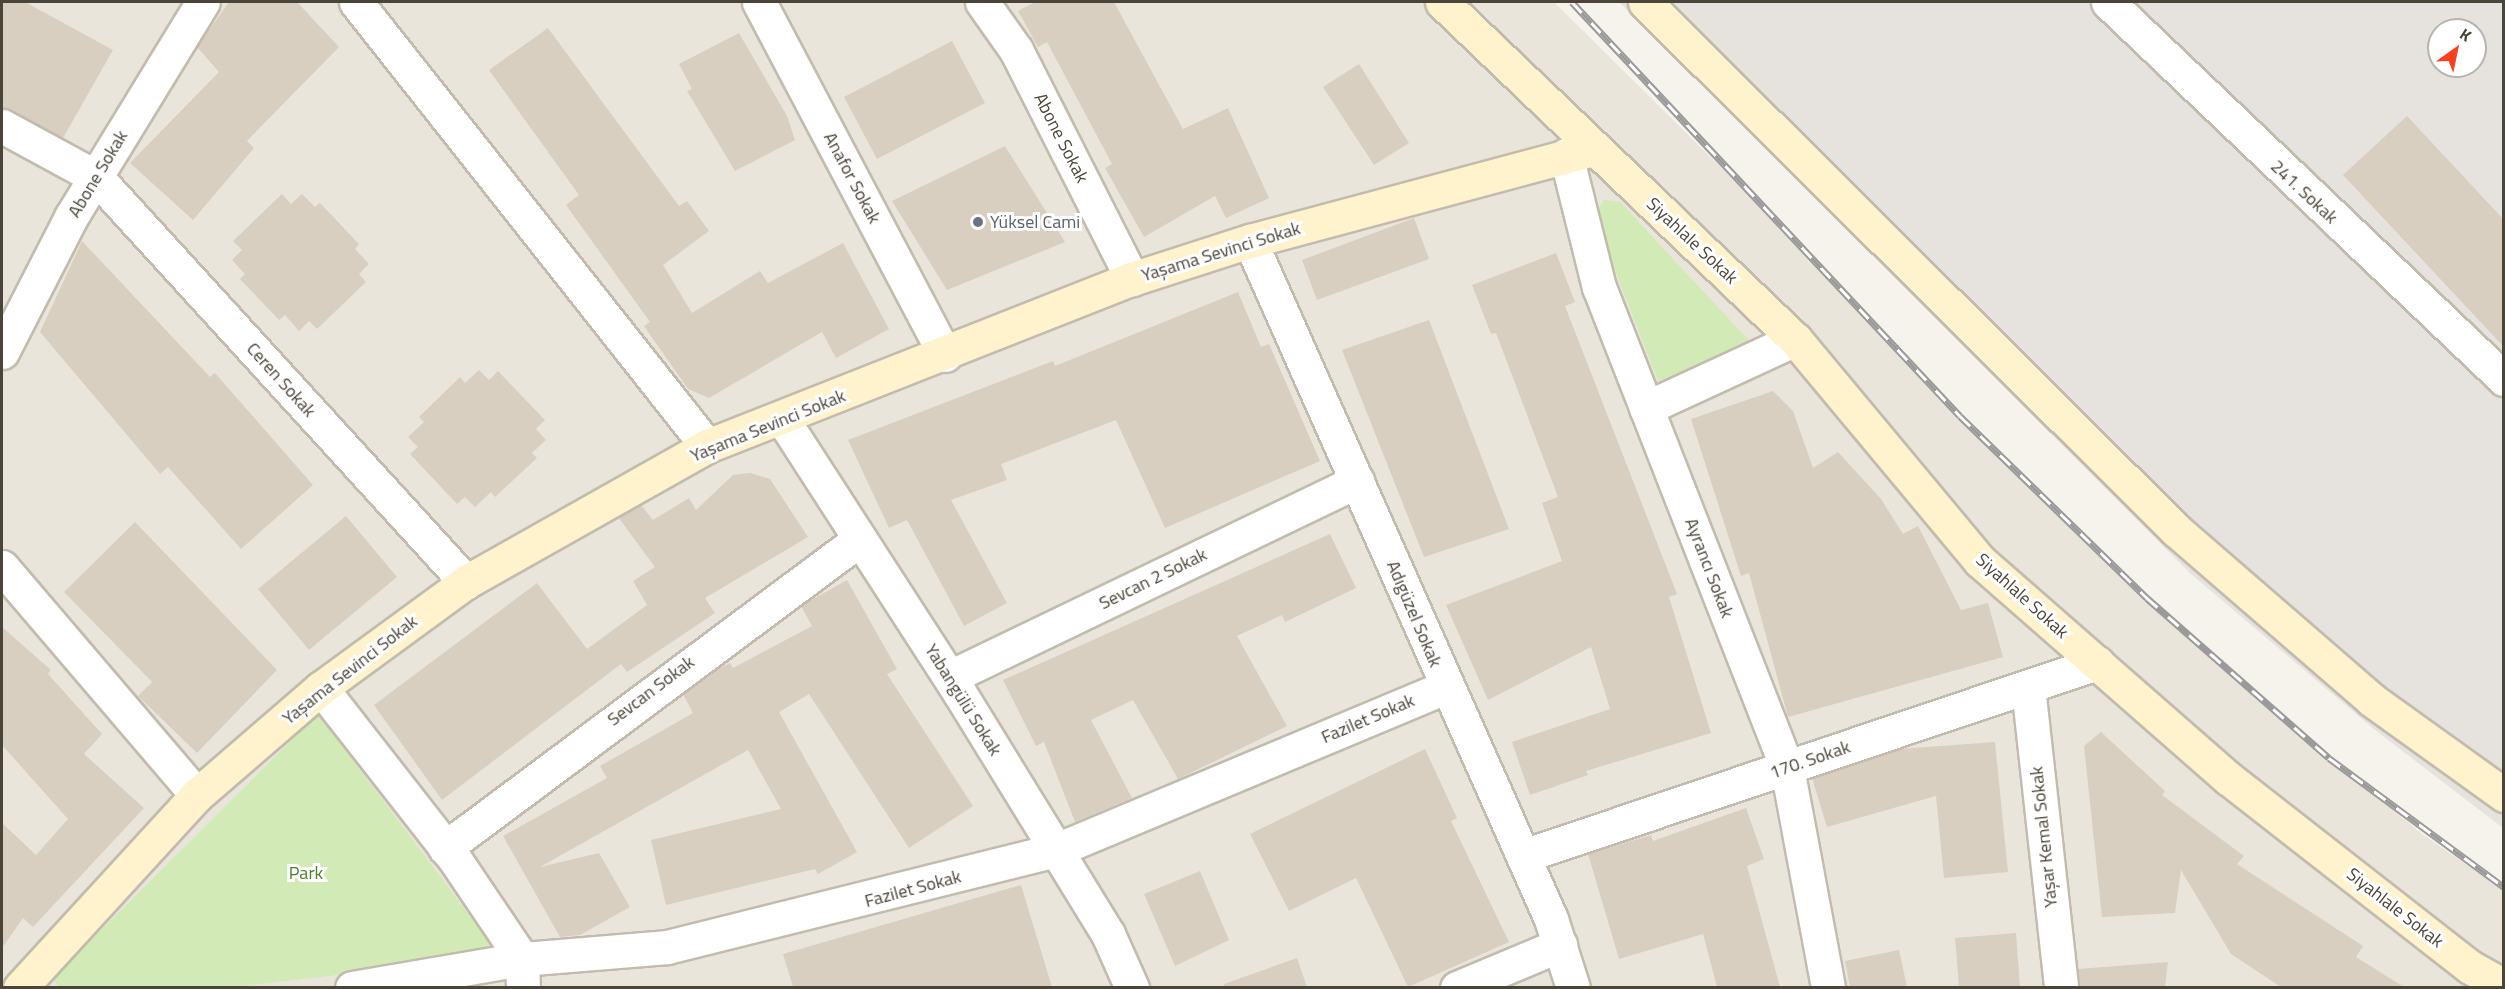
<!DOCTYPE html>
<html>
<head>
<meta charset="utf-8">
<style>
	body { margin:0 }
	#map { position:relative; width:2505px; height:989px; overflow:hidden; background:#f6f3ec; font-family:"Titillium Web",sans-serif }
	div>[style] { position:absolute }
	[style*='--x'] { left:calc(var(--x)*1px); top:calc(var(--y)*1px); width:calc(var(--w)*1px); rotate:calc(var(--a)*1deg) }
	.residential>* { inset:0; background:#eae5da }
	.industrial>* { inset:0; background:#e6e2dd }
	.green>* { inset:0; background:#d2eab5 }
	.building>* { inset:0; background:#d8cfc1 }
	.roads { filter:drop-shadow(2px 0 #c2bbae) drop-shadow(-2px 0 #c2bbae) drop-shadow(0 2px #c2bbae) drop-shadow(0 -2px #c2bbae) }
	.street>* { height:33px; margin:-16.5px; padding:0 16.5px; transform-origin:16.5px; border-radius:16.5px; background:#fff }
	.secondary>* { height:33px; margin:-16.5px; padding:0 16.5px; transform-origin:16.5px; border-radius:16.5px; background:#fff3cd }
	.rail>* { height:7px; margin-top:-3.5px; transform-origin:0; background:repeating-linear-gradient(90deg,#fff 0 14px,#9a9a9a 0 28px); box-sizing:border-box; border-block:2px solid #9a9a9a }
	.dots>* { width:16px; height:16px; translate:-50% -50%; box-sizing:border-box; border:3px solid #fff; border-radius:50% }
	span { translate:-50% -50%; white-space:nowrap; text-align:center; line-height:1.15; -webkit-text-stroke:6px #fff; paint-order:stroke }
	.street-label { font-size:18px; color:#4b4439 }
	.worship-label { font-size:18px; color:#5b616d }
	.left { translate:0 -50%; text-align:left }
	.park-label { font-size:18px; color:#4a7f2a }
	.frame { position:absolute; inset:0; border:3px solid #4b4439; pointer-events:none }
	.north { position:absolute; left:2427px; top:18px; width:60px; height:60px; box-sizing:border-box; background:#fff; border:2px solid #b7b4b0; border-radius:50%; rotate:33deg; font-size:16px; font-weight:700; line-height:24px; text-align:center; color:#4b4439 }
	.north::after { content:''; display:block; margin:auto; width:21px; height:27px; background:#fc3f1d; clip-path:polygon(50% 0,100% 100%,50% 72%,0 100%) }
</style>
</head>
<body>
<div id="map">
	<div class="residential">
		<i style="clip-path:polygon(2px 2px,1554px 2px,1767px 213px,2031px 489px,2191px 636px,2422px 834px,2504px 890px,2503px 988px,2px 988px)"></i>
	</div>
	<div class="industrial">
		<i style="clip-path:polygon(evenodd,1619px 2px,2503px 2px,2503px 828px,2375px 730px,2191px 574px,1619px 2px,2439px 30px,2475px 30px,2475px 66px,2439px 66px,2439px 30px)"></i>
	</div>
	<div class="green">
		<i style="clip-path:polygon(1604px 200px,1620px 202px,1754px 346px,1658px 381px,1603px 239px,1597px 211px)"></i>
		<i style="clip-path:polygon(318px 714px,500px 956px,226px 988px,59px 987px,52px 979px)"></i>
	</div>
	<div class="building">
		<i style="clip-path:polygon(2px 2px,25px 2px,113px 50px,63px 138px,2px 107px)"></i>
		<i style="clip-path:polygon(229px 2px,297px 2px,339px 47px,247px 141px,254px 148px,193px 220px,130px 163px,219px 72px,197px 47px)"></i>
		<i style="clip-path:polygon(1035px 2px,1114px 2px,1183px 129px,1228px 108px,1269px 198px,1226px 218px,1215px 196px,1144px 237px,1105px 168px,1112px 164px,1047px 42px,1038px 47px,1018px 11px)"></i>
		<i style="clip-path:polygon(548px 28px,679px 206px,687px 201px,709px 231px,663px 265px,692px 313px,760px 271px,768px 283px,843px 243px,889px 329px,836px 358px,822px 332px,709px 398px,688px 389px,644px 326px,650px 322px,566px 205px,579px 195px,489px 70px)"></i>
		<i style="clip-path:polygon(739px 33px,787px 116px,795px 140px,735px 171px,687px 91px,692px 89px,679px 64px)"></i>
		<i style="clip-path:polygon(952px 41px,985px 103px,877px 159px,844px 97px)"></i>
		<i style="clip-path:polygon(1359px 64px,1409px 143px,1374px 165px,1323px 87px)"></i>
		<i style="clip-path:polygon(2407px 116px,2504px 220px,2504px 347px,2343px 175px)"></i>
		<i style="clip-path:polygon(1005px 146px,1065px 242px,947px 290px,892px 201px)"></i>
		<i style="clip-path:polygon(282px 194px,291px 204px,302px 194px,315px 207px,320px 203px,359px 244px,355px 249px,369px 264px,359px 274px,366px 282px,317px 329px,309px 321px,299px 331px,285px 315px,279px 320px,240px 279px,245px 274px,232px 260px,242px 250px,233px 241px)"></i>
		<i style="clip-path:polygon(1414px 218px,1429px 259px,1317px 300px,1302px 260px)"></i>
		<i style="clip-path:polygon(82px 241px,210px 377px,215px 373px,313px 485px,241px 549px,168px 467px,160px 474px,40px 332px)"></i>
		<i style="clip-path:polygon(1556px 253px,1575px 302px,1565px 306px,1677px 594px,1669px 597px,1711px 733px,1586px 771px,1588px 775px,1530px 795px,1512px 742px,1610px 709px,1591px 647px,1488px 700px,1446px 605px,1562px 561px,1542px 503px,1558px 497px,1496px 333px,1491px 334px,1472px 285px)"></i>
		<i style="clip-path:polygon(1238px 292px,1261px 347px,1269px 344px,1320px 461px,1165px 528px,1116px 420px,1001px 464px,1007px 480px,951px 500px,1007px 603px,964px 626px,907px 520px,889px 528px,848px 440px,1053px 361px,1055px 366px)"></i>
		<i style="clip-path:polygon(1429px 320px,1509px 529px,1424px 557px,1342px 350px)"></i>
		<i style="clip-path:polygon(479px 370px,489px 380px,498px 371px,545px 420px,536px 429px,546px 440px,532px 453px,537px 458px,495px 497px,491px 492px,475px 507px,465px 497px,457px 504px,410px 454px,418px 447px,408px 437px,424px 422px,419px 417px,460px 377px,465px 383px)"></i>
		<i style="clip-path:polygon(1773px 391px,1793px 411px,1813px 468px,1838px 452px,1881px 499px,1903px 534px,1918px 526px,1961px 610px,1988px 603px,2003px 657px,1788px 717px,1749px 573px,1741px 576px,1691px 419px)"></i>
		<i style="clip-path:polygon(750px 473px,770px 479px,808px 537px,705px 598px,715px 613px,627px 672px,621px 664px,442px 800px,374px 705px,537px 583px,587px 649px,647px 605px,633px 581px,655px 567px,618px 517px,641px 505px,653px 520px,689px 498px,696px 510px,733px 475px)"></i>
		<i style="clip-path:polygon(346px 516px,397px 577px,309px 650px,258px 589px)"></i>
		<i style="clip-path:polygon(135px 522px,277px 670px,197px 753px,138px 696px,152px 682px,64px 592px)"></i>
		<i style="clip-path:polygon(1330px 534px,1356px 588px,1285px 622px,1282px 615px,1237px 636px,1287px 726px,1178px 779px,1133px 700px,1091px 720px,1132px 798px,1075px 822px,1044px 742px,1036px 746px,1003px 680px)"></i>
		<i style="clip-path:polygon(847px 580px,897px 669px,887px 674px,973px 806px,909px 848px,809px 694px,779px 712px,857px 852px,818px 874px,815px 869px,666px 905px,651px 840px,781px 809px,748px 750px,540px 867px,599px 853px,630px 907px,580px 935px,560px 937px,503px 836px,607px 778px,600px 766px,693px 713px,683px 694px,714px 671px,730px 663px,733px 668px,812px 626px,801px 606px)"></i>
		<i style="clip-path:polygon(2px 627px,51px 670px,48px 674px,102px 734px,84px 754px,144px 808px,33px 927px,23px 918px,2px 948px,2px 823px,36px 855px,68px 819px,2px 745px)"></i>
		<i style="clip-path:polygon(2101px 732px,2165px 791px,2162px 795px,2244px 856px,2237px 864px,2363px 946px,2356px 957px,2404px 987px,2281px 987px,2231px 954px,2181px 870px,2175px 913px,2102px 917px,2084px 746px)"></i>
		<i style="clip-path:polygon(1995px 742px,2008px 872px,1944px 878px,1936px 796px,1827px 827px,1812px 778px,1899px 749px)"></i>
		<i style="clip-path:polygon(1425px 749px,1457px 818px,1451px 821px,1509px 942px,1408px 987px,1356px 878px,1289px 911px,1250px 834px)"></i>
		<i style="clip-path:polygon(1746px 808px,1764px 859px,1747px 866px,1780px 987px,1717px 987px,1703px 934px,1619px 959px,1588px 854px,1651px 835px,1653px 841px)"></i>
		<i style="clip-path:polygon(1200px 871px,1229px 940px,1175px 966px,1144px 894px)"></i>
		<i style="clip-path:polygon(1021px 885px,1052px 987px,793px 987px,783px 954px)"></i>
		<i style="clip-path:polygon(2016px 933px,2020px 987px,1959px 987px,1955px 938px)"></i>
		<i style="clip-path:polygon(1899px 950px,1907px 987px,1850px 987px,1845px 961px)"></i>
		<i style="clip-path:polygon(1297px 958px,1307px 987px,1224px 987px,1224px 984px)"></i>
		<i style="clip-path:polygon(2168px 962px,2165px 987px,2079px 987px,2078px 969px)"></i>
	</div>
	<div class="roads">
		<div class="street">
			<i style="--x:356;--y:2;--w:566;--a:51.67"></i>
			<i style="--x:759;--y:2;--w:399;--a:62.2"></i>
			<i style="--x:982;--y:2;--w:59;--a:54.7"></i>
			<i style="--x:1016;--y:50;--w:257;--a:63.1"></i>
			<i style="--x:2108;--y:2;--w:547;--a:43.59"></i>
			<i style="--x:2;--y:126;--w:107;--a:28.5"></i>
			<i style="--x:96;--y:177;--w:549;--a:47.59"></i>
			<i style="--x:1566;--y:155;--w:136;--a:76"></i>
			<i style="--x:1599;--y:287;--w:516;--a:68.65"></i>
			<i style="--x:1787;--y:768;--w:224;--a:79.4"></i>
			<i style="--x:1250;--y:241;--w:742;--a:66.06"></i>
			<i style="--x:1551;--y:919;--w:72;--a:72.3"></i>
			<i style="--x:2;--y:352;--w:152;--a:-62.9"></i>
			<i style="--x:71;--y:217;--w:252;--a:-58.5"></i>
			<i style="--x:1646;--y:408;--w:164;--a:-24.8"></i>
			<i style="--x:783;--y:420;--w:324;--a:57.1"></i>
			<i style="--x:959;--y:692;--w:284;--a:58.4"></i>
			<i style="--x:1108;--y:934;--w:59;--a:66"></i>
			<i style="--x:2;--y:567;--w:300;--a:49.5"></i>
			<i style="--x:950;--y:677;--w:452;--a:-25.7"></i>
			<i style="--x:2028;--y:687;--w:303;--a:83.7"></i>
			<i style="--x:321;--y:688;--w:216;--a:52"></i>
			<i style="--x:454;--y:858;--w:122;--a:56"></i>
			<i style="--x:522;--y:959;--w:29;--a:88"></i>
			<i style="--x:445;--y:848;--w:517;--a:-36.67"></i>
			<i style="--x:1523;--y:856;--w:606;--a:-18.58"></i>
			<i style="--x:352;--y:988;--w:172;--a:-9.7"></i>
			<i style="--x:522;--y:959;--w:145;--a:-4.7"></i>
			<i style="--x:667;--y:947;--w:401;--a:-14"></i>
			<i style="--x:1056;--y:850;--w:423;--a:-22.7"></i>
			<i style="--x:1457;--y:988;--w:112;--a:-22.7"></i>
		</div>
		<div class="secondary">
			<i style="--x:1442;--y:2;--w:488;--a:43.7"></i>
			<i style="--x:1795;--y:339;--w:289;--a:50.2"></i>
			<i style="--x:1980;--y:561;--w:330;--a:41.2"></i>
			<i style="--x:2228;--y:778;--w:307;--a:38"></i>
			<i style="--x:2470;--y:967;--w:39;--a:29"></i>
			<i style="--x:1645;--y:2;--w:749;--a:44.84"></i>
			<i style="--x:2176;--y:530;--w:259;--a:40.9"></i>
			<i style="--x:2372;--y:700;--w:163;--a:35.7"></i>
			<i style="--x:20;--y:988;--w:262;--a:-47.5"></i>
			<i style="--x:197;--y:795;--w:164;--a:-40.8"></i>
			<i style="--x:321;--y:688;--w:180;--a:-36.2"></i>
			<i style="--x:466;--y:582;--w:277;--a:-29.4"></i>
			<i style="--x:707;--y:446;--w:457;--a:-21.5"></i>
			<i style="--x:1132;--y:279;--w:124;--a:-17.9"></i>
			<i style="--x:1250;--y:241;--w:356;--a:-15"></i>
		</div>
	</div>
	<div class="rail">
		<i style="--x:1572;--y:2;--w:567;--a:46.86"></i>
		<i style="--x:1960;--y:416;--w:261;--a:44.2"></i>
		<i style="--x:2147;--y:598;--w:242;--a:41.3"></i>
		<i style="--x:2329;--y:758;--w:217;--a:36.4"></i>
	</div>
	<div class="dots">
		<i style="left:978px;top:222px;background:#6b7280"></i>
	</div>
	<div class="street-label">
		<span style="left:1061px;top:138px;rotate:63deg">Abone Sokak</span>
		<span style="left:98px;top:174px;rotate:-59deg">Abone Sokak</span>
		<span style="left:852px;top:178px;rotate:62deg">Anafor Sokak</span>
		<span style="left:2304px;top:192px;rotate:43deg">241. Sokak</span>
		<span style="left:1692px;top:241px;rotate:43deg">Siyahlale Sokak</span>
		<span style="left:1221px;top:252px;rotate:-17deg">Yaşama Sevinci Sokak</span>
		<span style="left:281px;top:380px;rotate:48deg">Ceren Sokak</span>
		<span style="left:768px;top:426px;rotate:-22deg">Yaşama Sevinci Sokak</span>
		<span style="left:1709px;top:568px;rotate:69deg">Ayrancı Sokak</span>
		<span style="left:1153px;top:579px;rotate:-26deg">Sevcan 2 Sokak</span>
		<span style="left:2022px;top:596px;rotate:42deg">Siyahlale Sokak</span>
		<span style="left:1414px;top:614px;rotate:67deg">Adıgüzel Sokak</span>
		<span style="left:350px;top:670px;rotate:-38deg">Yaşama Sevinci Sokak</span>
		<span style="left:651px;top:691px;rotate:-37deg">Sevcan Sokak</span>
		<span style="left:963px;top:700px;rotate:58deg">Yabangülü Sokak</span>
		<span style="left:1368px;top:719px;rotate:-23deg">Fazilet Sokak</span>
		<span style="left:1810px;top:760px;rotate:-19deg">170. Sokak</span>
		<span style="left:2044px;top:837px;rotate:-96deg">Yaşar Kemal Sokak</span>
		<span style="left:913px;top:889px;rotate:-15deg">Fazilet Sokak</span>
		<span style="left:2395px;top:908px;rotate:38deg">Siyahlale Sokak</span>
	</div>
	<div class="worship-label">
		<span class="left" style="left:990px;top:222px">Yüksel Cami</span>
	</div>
	<div class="park-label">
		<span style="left:306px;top:873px">Park</span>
	</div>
	<div class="frame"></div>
	<div class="north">K</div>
</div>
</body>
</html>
